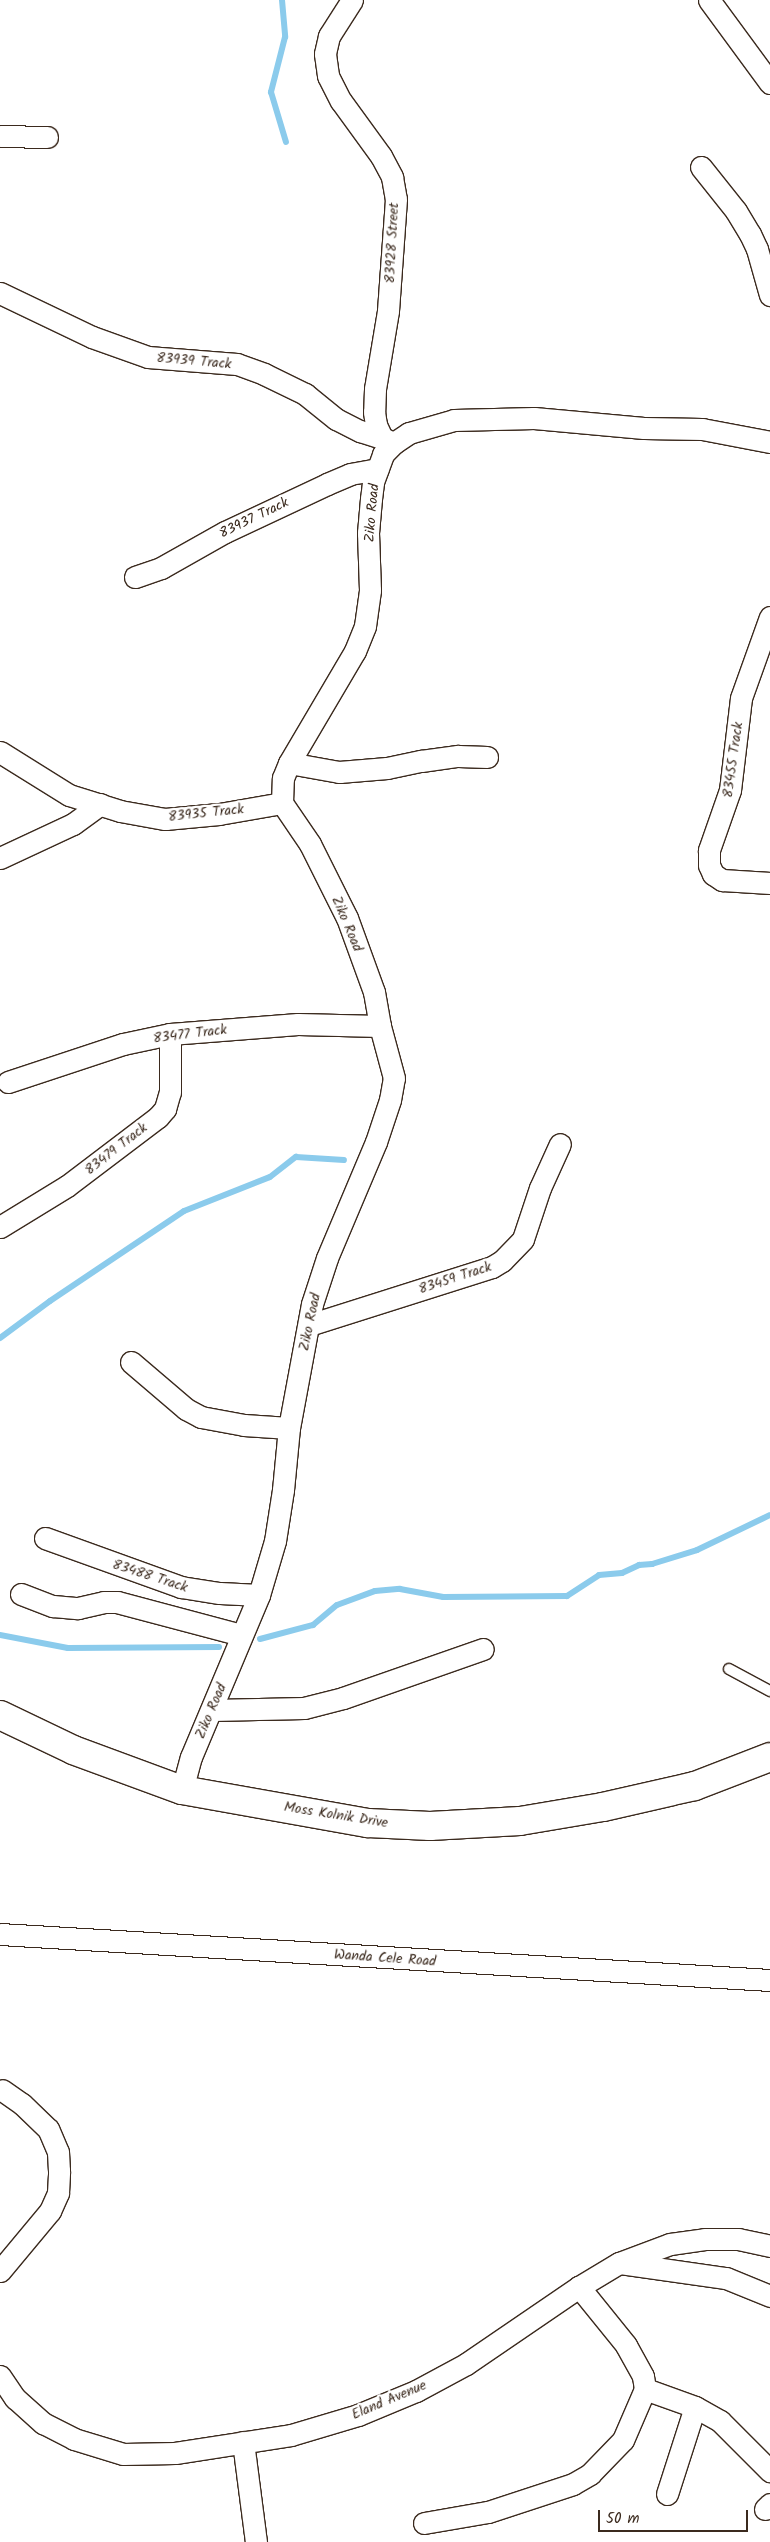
<!DOCTYPE html>
<html>
<head>
<meta charset="utf-8">
<style>
	body { margin:0 }
	#map { position:relative; width:770px; height:2542px; overflow:hidden; background:#fff; font-family:Kalam,sans-serif }
	div>[style] { position:absolute }
	[style*='--x'] { left:calc(var(--x)*1px); top:calc(var(--y)*1px); width:calc(var(--w)*1px); rotate:calc(var(--a)*1deg) }
	.stream>* { height:6px; margin:-3px; padding:0 3px; transform-origin:3px; border-radius:3px; background:#8bcbec }
	.roads { filter:drop-shadow(1px 0 #3b2a1e) drop-shadow(-1px 0 #3b2a1e) drop-shadow(0 1px #3b2a1e) drop-shadow(0 -1px #3b2a1e) }
	.lane>* { height:10px; margin:-5px; padding:0 5px; transform-origin:5px; border-radius:5px; background:#fff }
	.street>* { height:21px; margin:-10.5px; padding:0 10.5px; transform-origin:10.5px; border-radius:10.5px; background:#fff }
	.secondary>* { height:28px; margin:-14px; padding:0 14px; transform-origin:14px; border-radius:14px; background:#fff }
	span { translate:-50% -50%; white-space:nowrap; text-align:center; line-height:1.15; -webkit-text-stroke:4.5px #fff; paint-order:stroke }
	.street-label { font-size:14px; color:#3b2a1e }
	.scale { position:absolute; left:598px; top:2510px; width:150px; height:22px; box-sizing:border-box; border:2px solid #3b2a1e; border-top:0; padding-left:6px; font-size:15px; line-height:18px; white-space:nowrap; color:#3b2a1e; -webkit-text-stroke:4px #fff; paint-order:stroke }
</style>
</head>
<body>
<div id="map">
	<div class="stream">
		<i style="--x:282;--y:0;--w:37;--a:85"></i>
		<i style="--x:285;--y:37;--w:57;--a:104.3"></i>
		<i style="--x:271;--y:92;--w:52;--a:73.3"></i>
		<i style="--x:0;--y:1338;--w:62;--a:-36.5"></i>
		<i style="--x:50;--y:1301;--w:161;--a:-33.9"></i>
		<i style="--x:184;--y:1211;--w:92;--a:-21.6"></i>
		<i style="--x:270;--y:1177;--w:33;--a:-38"></i>
		<i style="--x:296;--y:1157;--w:48;--a:3.6"></i>
		<i style="--x:0;--y:1635;--w:69;--a:10.8"></i>
		<i style="--x:68;--y:1648;--w:151;--a:-0.4"></i>
		<i style="--x:260;--y:1639;--w:55;--a:-14.8"></i>
		<i style="--x:313;--y:1625;--w:31;--a:-40"></i>
		<i style="--x:337;--y:1605;--w:40;--a:-20.2"></i>
		<i style="--x:375;--y:1591;--w:25;--a:-5"></i>
		<i style="--x:400;--y:1589;--w:44;--a:10.5"></i>
		<i style="--x:443;--y:1597;--w:124;--a:-0.5"></i>
		<i style="--x:567;--y:1596;--w:38;--a:-33"></i>
		<i style="--x:599;--y:1575;--w:23;--a:-5"></i>
		<i style="--x:622;--y:1573;--w:19;--a:-25"></i>
		<i style="--x:639;--y:1565;--w:13;--a:-4"></i>
		<i style="--x:652;--y:1564;--w:47;--a:-17.3"></i>
		<i style="--x:697;--y:1550;--w:81;--a:-25.6"></i>
	</div>
	<div class="roads">
		<div class="lane">
			<i style="--x:729;--y:1669;--w:47;--a:28.2"></i>
		</div>
		<div class="street">
			<i style="--x:352;--y:0;--w:43;--a:122.6"></i>
			<i style="--x:329;--y:36;--w:18;--a:103"></i>
			<i style="--x:325;--y:54;--w:22;--a:82"></i>
			<i style="--x:328;--y:76;--w:28;--a:63"></i>
			<i style="--x:341;--y:101;--w:68;--a:54"></i>
			<i style="--x:381;--y:156;--w:24;--a:62"></i>
			<i style="--x:392;--y:177;--w:22;--a:80"></i>
			<i style="--x:396;--y:199;--w:112;--a:94.1"></i>
			<i style="--x:388;--y:311;--w:79;--a:99.5"></i>
			<i style="--x:375;--y:389;--w:23;--a:92"></i>
			<i style="--x:374;--y:412;--w:13;--a:81"></i>
			<i style="--x:376;--y:425;--w:14;--a:65"></i>
			<i style="--x:382;--y:438;--w:13;--a:23"></i>
			<i style="--x:709;--y:0;--w:103;--a:53.7"></i>
			<i style="--x:0;--y:136;--w:47;--a:1.2"></i>
			<i style="--x:701;--y:167;--w:56;--a:51.5"></i>
			<i style="--x:736;--y:211;--w:27;--a:59"></i>
			<i style="--x:750;--y:234;--w:17;--a:65"></i>
			<i style="--x:757;--y:249;--w:48;--a:74.2"></i>
			<i style="--x:0;--y:293;--w:102;--a:25.6"></i>
			<i style="--x:92;--y:337;--w:59;--a:19.7"></i>
			<i style="--x:148;--y:357;--w:89;--a:4.5"></i>
			<i style="--x:237;--y:364;--w:29;--a:20"></i>
			<i style="--x:264;--y:374;--w:46;--a:26"></i>
			<i style="--x:305;--y:394;--w:40;--a:39"></i>
			<i style="--x:336;--y:419;--w:27;--a:27"></i>
			<i style="--x:360;--y:431;--w:23;--a:18"></i>
			<i style="--x:135;--y:577;--w:28;--a:-19"></i>
			<i style="--x:161;--y:568;--w:73;--a:-29.4"></i>
			<i style="--x:225;--y:532;--w:113;--a:-25.2"></i>
			<i style="--x:327;--y:484;--w:25;--a:-23"></i>
			<i style="--x:350;--y:474;--w:28;--a:-10"></i>
			<i style="--x:770;--y:617;--w:86;--a:109.7"></i>
			<i style="--x:741;--y:698;--w:93;--a:96.8"></i>
			<i style="--x:730;--y:790;--w:64;--a:109.3"></i>
			<i style="--x:709;--y:850;--w:15;--a:90"></i>
			<i style="--x:709;--y:865;--w:10;--a:66"></i>
			<i style="--x:713;--y:874;--w:11;--a:34"></i>
			<i style="--x:722;--y:880;--w:48;--a:3.6"></i>
			<i style="--x:0;--y:752;--w:81;--a:31.9"></i>
			<i style="--x:69;--y:795;--w:53;--a:17.4"></i>
			<i style="--x:120;--y:811;--w:46;--a:10.1"></i>
			<i style="--x:165;--y:819;--w:54;--a:-5.3"></i>
			<i style="--x:219;--y:814;--w:64;--a:-9.9"></i>
			<i style="--x:289;--y:763;--w:51;--a:10.2"></i>
			<i style="--x:339;--y:772;--w:48;--a:-4.8"></i>
			<i style="--x:387;--y:768;--w:35;--a:-12"></i>
			<i style="--x:421;--y:761;--w:37;--a:-8"></i>
			<i style="--x:458;--y:756;--w:29;--a:2"></i>
			<i style="--x:0;--y:858;--w:81;--a:-25"></i>
			<i style="--x:73;--y:824;--w:34;--a:-36"></i>
			<i style="--x:8;--y:1082;--w:121;--a:-18.3"></i>
			<i style="--x:123;--y:1044;--w:48;--a:-12"></i>
			<i style="--x:170;--y:1034;--w:128;--a:-4.5"></i>
			<i style="--x:298;--y:1024;--w:82;--a:1.4"></i>
			<i style="--x:0;--y:1227;--w:79;--a:-31.5"></i>
			<i style="--x:67;--y:1186;--w:114;--a:-37.2"></i>
			<i style="--x:158;--y:1117;--w:11;--a:-49"></i>
			<i style="--x:165;--y:1109;--w:18;--a:-74"></i>
			<i style="--x:170;--y:1092;--w:58;--a:-90"></i>
			<i style="--x:309;--y:1325;--w:192;--a:-17.6"></i>
			<i style="--x:492;--y:1267;--w:12;--a:-31"></i>
			<i style="--x:502;--y:1261;--w:30;--a:-46"></i>
			<i style="--x:523;--y:1239;--w:54;--a:-71.6"></i>
			<i style="--x:540;--y:1188;--w:48;--a:-65.6"></i>
			<i style="--x:131;--y:1362;--w:72;--a:40.5"></i>
			<i style="--x:186;--y:1409;--w:17;--a:28"></i>
			<i style="--x:201;--y:1417;--w:44;--a:10.5"></i>
			<i style="--x:244;--y:1425;--w:45;--a:3.8"></i>
			<i style="--x:45;--y:1538;--w:145;--a:19.8"></i>
			<i style="--x:181;--y:1587;--w:39;--a:9"></i>
			<i style="--x:220;--y:1593;--w:39;--a:3"></i>
			<i style="--x:21;--y:1594;--w:34;--a:21"></i>
			<i style="--x:53;--y:1606;--w:25;--a:5"></i>
			<i style="--x:78;--y:1608;--w:27;--a:-13"></i>
			<i style="--x:104;--y:1602;--w:13;--a:0"></i>
			<i style="--x:117;--y:1602;--w:128;--a:14.9"></i>
			<i style="--x:212;--y:1710;--w:92;--a:-1.2"></i>
			<i style="--x:304;--y:1708;--w:40;--a:-14.4"></i>
			<i style="--x:343;--y:1698;--w:148;--a:-19.3"></i>
			<i style="--x:182;--y:1790;--w:34;--a:-75"></i>
			<i style="--x:191;--y:1757;--w:176;--a:-67.2"></i>
			<i style="--x:259;--y:1595;--w:56;--a:-73.5"></i>
			<i style="--x:275;--y:1541;--w:52;--a:-81.1"></i>
			<i style="--x:283;--y:1490;--w:62;--a:-84.5"></i>
			<i style="--x:289;--y:1428;--w:126;--a:-79.5"></i>
			<i style="--x:312;--y:1304;--w:48;--a:-71.9"></i>
			<i style="--x:327;--y:1258;--w:126;--a:-67.1"></i>
			<i style="--x:376;--y:1142;--w:44;--a:-71.6"></i>
			<i style="--x:390;--y:1100;--w:22;--a:-80"></i>
			<i style="--x:394;--y:1078;--w:54;--a:-105.1"></i>
			<i style="--x:380;--y:1026;--w:35;--a:-100"></i>
			<i style="--x:374;--y:992;--w:79;--a:-110"></i>
			<i style="--x:347;--y:918;--w:83;--a:-116.6"></i>
			<i style="--x:310;--y:844;--w:50;--a:-124.3"></i>
			<i style="--x:282;--y:803;--w:25;--a:-88"></i>
			<i style="--x:283;--y:778;--w:16;--a:-68"></i>
			<i style="--x:289;--y:763;--w:130;--a:-59.5"></i>
			<i style="--x:355;--y:651;--w:27;--a:-68"></i>
			<i style="--x:365;--y:626;--w:36;--a:-82"></i>
			<i style="--x:370;--y:590;--w:57;--a:-92"></i>
			<i style="--x:368;--y:533;--w:34;--a:-85"></i>
			<i style="--x:371;--y:499;--w:17;--a:-83"></i>
			<i style="--x:373;--y:482;--w:30;--a:-70"></i>
			<i style="--x:383;--y:454;--w:16;--a:-45"></i>
			<i style="--x:394;--y:443;--w:18;--a:-34"></i>
			<i style="--x:409;--y:433;--w:47;--a:-16.1"></i>
			<i style="--x:454;--y:420;--w:80;--a:-1.4"></i>
			<i style="--x:534;--y:418;--w:110;--a:5.2"></i>
			<i style="--x:644;--y:428;--w:58;--a:1"></i>
			<i style="--x:702;--y:429;--w:69;--a:10.8"></i>
			<i style="--x:0;--y:1934;--w:771;--a:3.42"></i>
			<i style="--x:620;--y:2263;--w:107;--a:8.1"></i>
			<i style="--x:726;--y:2278;--w:48;--a:22.2"></i>
			<i style="--x:0;--y:2271;--w:78;--a:-50.2"></i>
			<i style="--x:50;--y:2211;--w:20;--a:-66"></i>
			<i style="--x:58;--y:2193;--w:22;--a:-87"></i>
			<i style="--x:59;--y:2171;--w:19;--a:-93"></i>
			<i style="--x:58;--y:2152;--w:25;--a:-113"></i>
			<i style="--x:48;--y:2129;--w:36;--a:-136"></i>
			<i style="--x:22;--y:2104;--w:24;--a:-145"></i>
			<i style="--x:0;--y:2376;--w:27;--a:56"></i>
			<i style="--x:15;--y:2398;--w:38;--a:42"></i>
			<i style="--x:43;--y:2423;--w:35;--a:27"></i>
			<i style="--x:74;--y:2439;--w:51;--a:17"></i>
			<i style="--x:123;--y:2454;--w:52;--a:-1.1"></i>
			<i style="--x:175;--y:2453;--w:117;--a:-8.8"></i>
			<i style="--x:291;--y:2435;--w:70;--a:-16.6"></i>
			<i style="--x:358;--y:2415;--w:63;--a:-22.5"></i>
			<i style="--x:416;--y:2391;--w:57;--a:-28.4"></i>
			<i style="--x:466;--y:2364;--w:137;--a:-34.3"></i>
			<i style="--x:579;--y:2287;--w:47;--a:-31"></i>
			<i style="--x:619;--y:2263;--w:54;--a:-20.4"></i>
			<i style="--x:670;--y:2244;--w:35;--a:-8"></i>
			<i style="--x:705;--y:2239;--w:33;--a:0"></i>
			<i style="--x:738;--y:2239;--w:33;--a:12"></i>
			<i style="--x:645;--y:2389;--w:53;--a:19.8"></i>
			<i style="--x:695;--y:2407;--w:29;--a:29"></i>
			<i style="--x:720;--y:2421;--w:71;--a:45"></i>
			<i style="--x:243;--y:2442;--w:101;--a:82.6"></i>
			<i style="--x:667;--y:2494;--w:91;--a:-72.2"></i>
			<i style="--x:765;--y:2509;--w:7;--a:-45"></i>
			<i style="--x:424;--y:2523;--w:65;--a:-9.8"></i>
			<i style="--x:488;--y:2512;--w:89;--a:-18.2"></i>
			<i style="--x:573;--y:2484;--w:20;--a:-30"></i>
			<i style="--x:590;--y:2474;--w:47;--a:-45.9"></i>
			<i style="--x:623;--y:2440;--w:56;--a:-66.7"></i>
			<i style="--x:645;--y:2389;--w:13;--a:-99"></i>
			<i style="--x:643;--y:2376;--w:35;--a:-119"></i>
			<i style="--x:626;--y:2345;--w:75;--a:-129"></i>
		</div>
		<div class="secondary">
			<i style="--x:0;--y:1715;--w:81;--a:25.6"></i>
			<i style="--x:73;--y:1750;--w:116;--a:20.2"></i>
			<i style="--x:182;--y:1790;--w:189;--a:10.1"></i>
			<i style="--x:368;--y:1823;--w:62;--a:2.8"></i>
			<i style="--x:430;--y:1826;--w:90;--a:-3.2"></i>
			<i style="--x:520;--y:1821;--w:84;--a:-9.6"></i>
			<i style="--x:603;--y:1807;--w:94;--a:-12.9"></i>
			<i style="--x:695;--y:1786;--w:80;--a:-21.1"></i>
		</div>
	</div>
	<div class="street-label">
		<span style="left:392px;top:243px;rotate:-87deg">83928 Street</span>
		<span style="left:194px;top:361px;rotate:5deg">83939 Track</span>
		<span style="left:372px;top:513px;rotate:-85deg">Ziko Road</span>
		<span style="left:254px;top:518px;rotate:-26deg">83937 Track</span>
		<span style="left:733px;top:760px;rotate:-82deg">83455 Track</span>
		<span style="left:206px;top:813px;rotate:-6deg">83935 Track</span>
		<span style="left:347px;top:924px;rotate:67deg">Ziko Road</span>
		<span style="left:190px;top:1034px;rotate:-7deg">83477 Track</span>
		<span style="left:116px;top:1149px;rotate:-38deg">83479 Track</span>
		<span style="left:455px;top:1278px;rotate:-18deg">83459 Track</span>
		<span style="left:310px;top:1322px;rotate:-78deg">Ziko Road</span>
		<span style="left:150px;top:1576px;rotate:18deg">83488 Track</span>
		<span style="left:211px;top:1711px;rotate:-67deg">Ziko Road</span>
		<span style="left:336px;top:1815px;rotate:9deg">Moss Kolnik Drive</span>
		<span style="left:385px;top:1958px;rotate:4deg">Wanda Cele Road</span>
		<span style="left:389px;top:2400px;rotate:-23deg">Eland Avenue</span>
	</div>
	<div class="scale">50 m</div>
</div>
</body>
</html>
